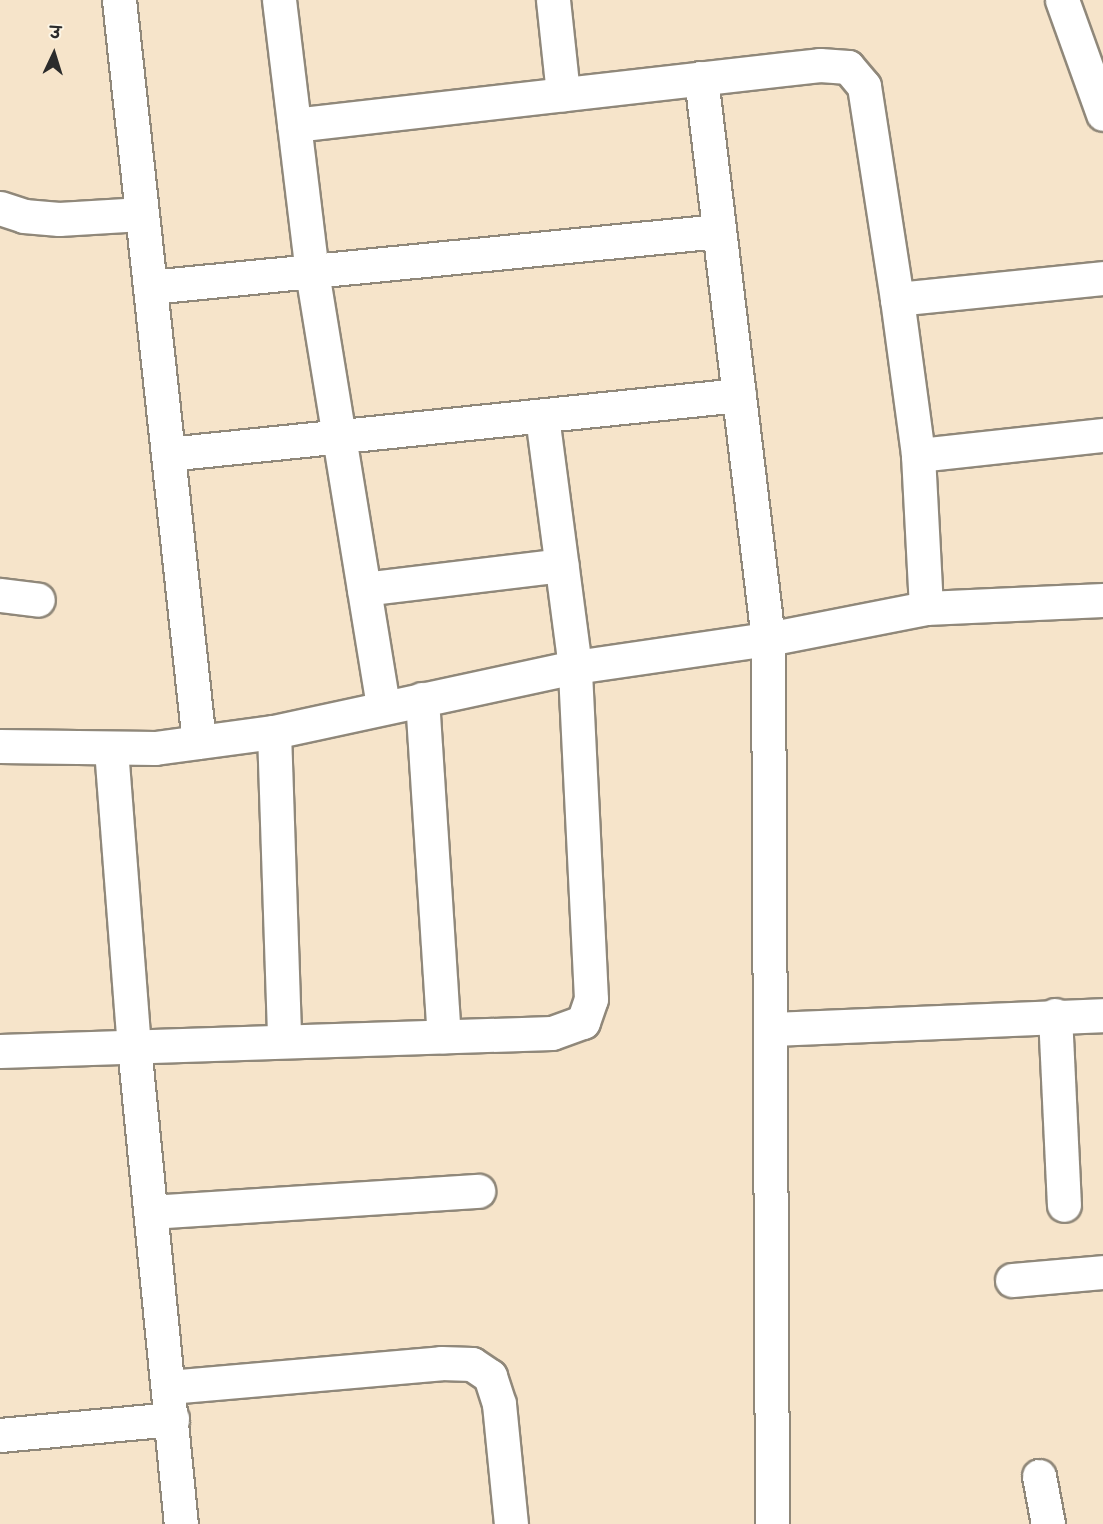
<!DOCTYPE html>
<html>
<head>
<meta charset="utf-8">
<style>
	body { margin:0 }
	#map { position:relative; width:1103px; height:1524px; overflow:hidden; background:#f6e4ca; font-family:"Gochi Hand","Playpen Sans Deva",sans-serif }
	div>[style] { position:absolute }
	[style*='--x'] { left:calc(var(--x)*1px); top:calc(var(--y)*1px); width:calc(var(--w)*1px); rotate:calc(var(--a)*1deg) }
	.roads { filter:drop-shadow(2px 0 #90887a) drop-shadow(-2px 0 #90887a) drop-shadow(0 2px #90887a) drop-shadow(0 -2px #90887a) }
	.minor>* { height:33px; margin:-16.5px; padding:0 16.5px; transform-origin:16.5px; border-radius:16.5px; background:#fff }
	span { translate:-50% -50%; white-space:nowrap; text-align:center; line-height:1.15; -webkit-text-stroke:6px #fcf5e5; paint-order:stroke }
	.north { position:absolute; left:24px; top:24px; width:60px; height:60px; -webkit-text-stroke:4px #fcf5e5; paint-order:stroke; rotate:4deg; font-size:16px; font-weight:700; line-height:24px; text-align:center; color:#2b2b2b }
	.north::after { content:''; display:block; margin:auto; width:21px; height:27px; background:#2b2b2b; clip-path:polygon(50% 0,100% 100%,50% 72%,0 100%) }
</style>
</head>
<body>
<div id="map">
	<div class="roads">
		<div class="minor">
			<i style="--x:119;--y:0;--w:746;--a:83.85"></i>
			<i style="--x:279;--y:0;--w:274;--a:83.1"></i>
			<i style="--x:312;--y:272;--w:440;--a:80.7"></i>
			<i style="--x:553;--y:0;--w:95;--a:83.9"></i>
			<i style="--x:1062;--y:0;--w:121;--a:70.2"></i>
			<i style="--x:701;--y:78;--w:565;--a:83.19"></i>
			<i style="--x:768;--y:639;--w:885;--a:89.74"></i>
			<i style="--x:294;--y:125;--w:529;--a:-6.51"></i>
			<i style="--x:820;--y:65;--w:28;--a:4"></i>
			<i style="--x:848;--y:67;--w:25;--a:50"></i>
			<i style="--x:864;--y:86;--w:216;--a:81.2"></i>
			<i style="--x:897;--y:299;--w:157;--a:82.3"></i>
			<i style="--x:918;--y:455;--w:153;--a:87"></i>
			<i style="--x:0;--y:208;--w:25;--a:18"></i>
			<i style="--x:24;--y:216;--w:35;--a:5"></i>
			<i style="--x:59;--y:219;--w:83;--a:-3.4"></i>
			<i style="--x:150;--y:287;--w:572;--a:-5.62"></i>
			<i style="--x:897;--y:299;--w:207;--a:-5.8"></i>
			<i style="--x:168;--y:454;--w:574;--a:-5.9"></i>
			<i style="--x:918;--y:455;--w:186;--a:-6.2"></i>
			<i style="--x:364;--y:589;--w:199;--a:-6.9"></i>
			<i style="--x:0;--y:595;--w:38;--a:7"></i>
			<i style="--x:422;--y:699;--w:338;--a:86.3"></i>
			<i style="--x:274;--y:732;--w:309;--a:88.1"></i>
			<i style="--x:0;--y:746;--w:155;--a:0.7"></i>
			<i style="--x:155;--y:748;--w:120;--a:-7.7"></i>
			<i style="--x:274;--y:732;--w:308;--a:-12.2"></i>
			<i style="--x:575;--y:667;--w:195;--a:-8.3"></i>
			<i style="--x:768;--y:639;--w:161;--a:-11.1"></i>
			<i style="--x:926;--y:608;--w:177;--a:-2.6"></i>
			<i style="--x:111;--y:749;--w:298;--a:85.6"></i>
			<i style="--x:134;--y:1046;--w:480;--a:84.4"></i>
			<i style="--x:1055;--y:1015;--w:190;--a:87.3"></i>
			<i style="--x:771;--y:1029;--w:332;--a:-2.4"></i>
			<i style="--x:0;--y:1051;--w:552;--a:-1.87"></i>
			<i style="--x:552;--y:1033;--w:33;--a:-20"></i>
			<i style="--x:583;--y:1022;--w:24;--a:-71"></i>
			<i style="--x:591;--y:999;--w:332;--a:-92.8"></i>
			<i style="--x:575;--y:667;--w:253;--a:-97.5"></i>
			<i style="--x:151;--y:1212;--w:328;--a:-3.7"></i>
			<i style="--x:1012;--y:1280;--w:91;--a:-5"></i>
			<i style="--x:169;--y:1387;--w:273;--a:-5"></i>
			<i style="--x:441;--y:1363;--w:31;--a:2"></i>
			<i style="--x:472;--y:1364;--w:22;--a:34"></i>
			<i style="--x:490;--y:1376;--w:29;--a:72"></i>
			<i style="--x:499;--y:1404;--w:121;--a:84.3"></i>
			<i style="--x:0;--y:1435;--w:173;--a:-5.3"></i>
			<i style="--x:1039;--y:1476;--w:49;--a:79.4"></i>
		</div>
	</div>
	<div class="north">उ</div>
</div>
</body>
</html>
